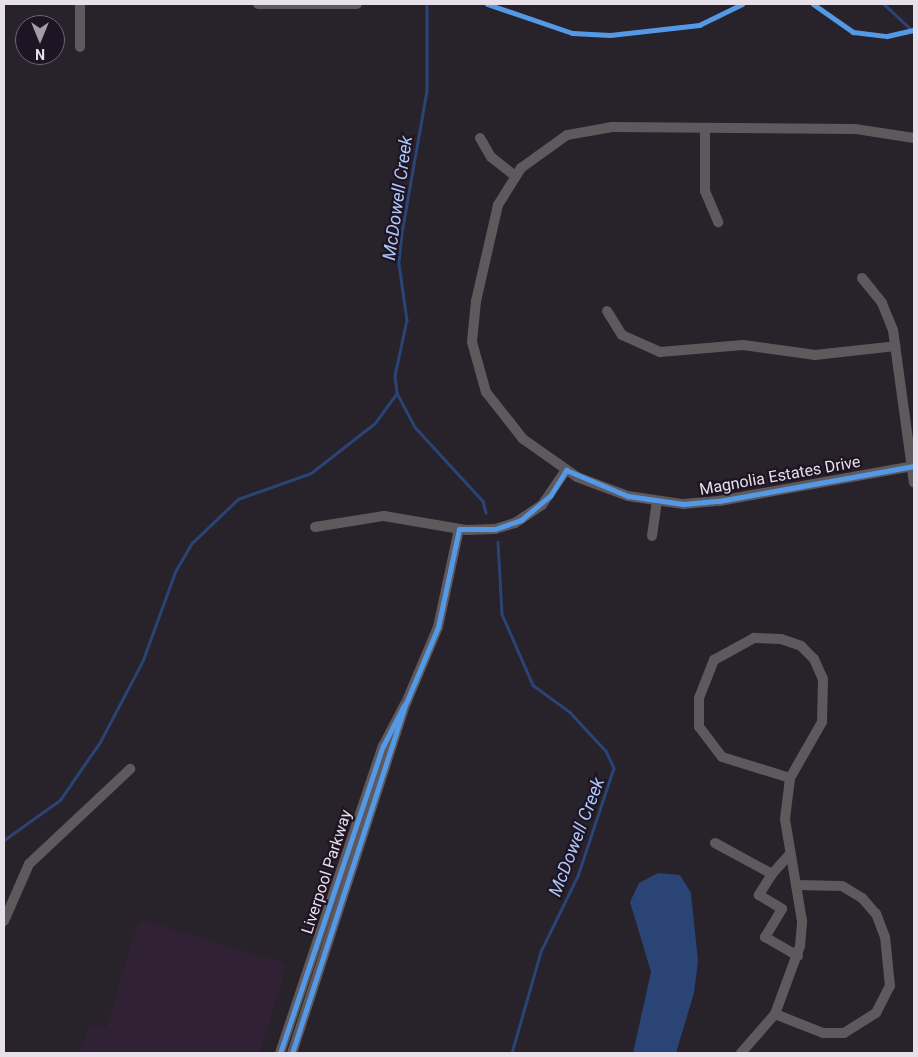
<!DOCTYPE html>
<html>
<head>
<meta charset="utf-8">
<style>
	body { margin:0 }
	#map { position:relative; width:918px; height:1057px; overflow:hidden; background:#28222a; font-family:Roboto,sans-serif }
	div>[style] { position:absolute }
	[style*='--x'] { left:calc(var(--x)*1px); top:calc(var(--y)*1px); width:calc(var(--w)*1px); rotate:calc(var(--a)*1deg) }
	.built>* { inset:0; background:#302234 }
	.water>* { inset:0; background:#294475 }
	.stream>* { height:2.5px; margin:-1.25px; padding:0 1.25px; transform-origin:1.25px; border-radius:1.25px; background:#294475 }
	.minor>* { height:10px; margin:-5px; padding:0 5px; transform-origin:5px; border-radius:5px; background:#5e595d }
	.cycleway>* { height:5px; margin:-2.5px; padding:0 2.5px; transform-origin:2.5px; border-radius:2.5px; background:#5399e6 }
	span { translate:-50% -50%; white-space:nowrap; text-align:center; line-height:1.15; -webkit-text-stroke:4.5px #1f1423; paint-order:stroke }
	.street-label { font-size:16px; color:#e7dfea }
	.water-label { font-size:18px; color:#adc9fa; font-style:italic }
	.frame { position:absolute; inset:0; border:5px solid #e7dfea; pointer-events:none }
	.north { position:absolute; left:15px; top:15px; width:50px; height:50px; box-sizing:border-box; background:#1f1423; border:1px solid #6f6573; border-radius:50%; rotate:180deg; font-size:14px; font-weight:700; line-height:20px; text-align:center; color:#e7dfea }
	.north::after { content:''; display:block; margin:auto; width:18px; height:22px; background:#a49da7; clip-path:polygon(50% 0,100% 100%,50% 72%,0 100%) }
</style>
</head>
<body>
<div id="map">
	<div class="built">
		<i style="clip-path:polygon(138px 922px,149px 922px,287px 964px,260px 1053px,79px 1053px,90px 1025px,106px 1028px)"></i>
	</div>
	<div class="water">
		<i style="clip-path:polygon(658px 873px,680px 875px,691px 893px,698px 961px,694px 993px,676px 1053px,633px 1053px,651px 972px,630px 902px,639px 883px)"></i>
	</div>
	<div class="stream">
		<i style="--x:427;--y:4;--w:87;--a:90"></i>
		<i style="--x:427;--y:91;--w:144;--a:100"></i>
		<i style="--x:402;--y:233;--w:31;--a:96"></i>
		<i style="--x:399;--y:264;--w:57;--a:81.9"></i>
		<i style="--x:407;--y:320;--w:57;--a:102.1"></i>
		<i style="--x:395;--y:376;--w:17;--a:83"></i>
		<i style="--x:397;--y:393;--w:38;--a:62"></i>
		<i style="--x:415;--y:427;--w:100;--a:47.4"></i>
		<i style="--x:483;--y:501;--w:12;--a:76"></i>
		<i style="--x:558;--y:4;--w:39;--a:0"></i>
		<i style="--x:884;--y:4;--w:41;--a:43"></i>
		<i style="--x:498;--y:542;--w:72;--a:86.8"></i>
		<i style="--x:502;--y:614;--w:77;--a:66.4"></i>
		<i style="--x:533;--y:685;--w:46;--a:36.1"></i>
		<i style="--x:570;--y:712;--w:53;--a:47.3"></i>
		<i style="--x:606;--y:751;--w:19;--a:65"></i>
		<i style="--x:614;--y:768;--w:114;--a:108.4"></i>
		<i style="--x:578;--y:876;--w:85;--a:116"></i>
		<i style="--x:541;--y:952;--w:105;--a:106"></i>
		<i style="--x:4;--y:840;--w:69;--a:-35.5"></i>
		<i style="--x:60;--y:800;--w:70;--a:-55.4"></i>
		<i style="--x:100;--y:742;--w:93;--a:-62.3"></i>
		<i style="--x:143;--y:660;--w:94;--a:-70"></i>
		<i style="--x:175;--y:572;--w:34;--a:-60"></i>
		<i style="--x:192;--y:543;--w:64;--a:-43.7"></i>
		<i style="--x:238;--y:499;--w:77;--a:-19.6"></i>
		<i style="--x:311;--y:473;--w:81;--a:-38"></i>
		<i style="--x:375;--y:423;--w:37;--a:-54"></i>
	</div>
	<div class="minor">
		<i style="--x:258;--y:4;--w:99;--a:0"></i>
		<i style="--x:80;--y:47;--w:43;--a:-90"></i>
		<i style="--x:705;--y:128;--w:63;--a:90"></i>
		<i style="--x:705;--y:191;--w:34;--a:67"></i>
		<i style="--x:480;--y:138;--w:22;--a:60"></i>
		<i style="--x:491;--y:157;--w:31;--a:38"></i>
		<i style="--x:914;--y:138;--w:60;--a:-171.3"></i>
		<i style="--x:855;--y:129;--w:243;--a:-179.5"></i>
		<i style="--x:612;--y:127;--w:46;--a:169.9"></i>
		<i style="--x:567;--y:135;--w:57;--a:144.3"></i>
		<i style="--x:521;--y:168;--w:44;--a:121.9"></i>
		<i style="--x:498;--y:205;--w:98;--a:102.9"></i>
		<i style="--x:476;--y:301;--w:41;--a:95.6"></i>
		<i style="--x:472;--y:342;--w:52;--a:74.4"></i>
		<i style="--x:486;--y:392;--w:60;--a:51.8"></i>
		<i style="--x:523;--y:439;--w:66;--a:35.1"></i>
		<i style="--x:577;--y:477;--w:54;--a:20.4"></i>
		<i style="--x:628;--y:496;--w:56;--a:8.3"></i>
		<i style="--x:683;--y:504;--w:36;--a:-5"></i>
		<i style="--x:719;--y:501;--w:198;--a:-10.2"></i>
		<i style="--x:862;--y:278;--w:32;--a:51"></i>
		<i style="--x:882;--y:303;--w:29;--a:68"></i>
		<i style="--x:893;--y:330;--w:154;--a:82.2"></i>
		<i style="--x:607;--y:311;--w:28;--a:58"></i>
		<i style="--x:622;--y:335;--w:42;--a:24.1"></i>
		<i style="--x:660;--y:352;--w:83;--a:-4.8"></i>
		<i style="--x:743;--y:345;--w:73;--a:7.9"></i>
		<i style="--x:815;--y:355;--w:81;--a:-6.3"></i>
		<i style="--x:315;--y:527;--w:70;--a:-9.1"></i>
		<i style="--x:384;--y:516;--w:83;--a:9.7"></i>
		<i style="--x:466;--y:530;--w:29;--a:-2"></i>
		<i style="--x:495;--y:529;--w:21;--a:-17"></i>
		<i style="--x:515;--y:523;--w:32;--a:-34"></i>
		<i style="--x:542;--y:505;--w:42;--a:-55.6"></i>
		<i style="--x:652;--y:536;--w:34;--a:-82"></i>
		<i style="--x:754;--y:638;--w:27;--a:2"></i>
		<i style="--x:781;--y:639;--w:21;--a:19"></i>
		<i style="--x:801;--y:646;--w:18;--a:45"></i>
		<i style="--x:814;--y:659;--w:22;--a:66"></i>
		<i style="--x:823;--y:679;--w:43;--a:91.3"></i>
		<i style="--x:822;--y:722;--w:64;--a:119.7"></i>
		<i style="--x:790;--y:778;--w:71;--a:-162.8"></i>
		<i style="--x:722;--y:757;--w:38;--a:-127"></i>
		<i style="--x:699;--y:727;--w:29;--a:-90"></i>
		<i style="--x:699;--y:698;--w:41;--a:-68.5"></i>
		<i style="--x:714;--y:660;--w:46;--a:-28.8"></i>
		<i style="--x:715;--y:843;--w:65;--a:28.5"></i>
		<i style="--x:772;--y:874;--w:25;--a:122"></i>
		<i style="--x:759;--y:895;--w:27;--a:31"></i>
		<i style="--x:782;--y:909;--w:33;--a:121"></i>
		<i style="--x:765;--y:937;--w:38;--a:30"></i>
		<i style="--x:772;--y:874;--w:25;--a:-48"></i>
		<i style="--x:4;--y:921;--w:62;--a:-66.3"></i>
		<i style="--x:29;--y:864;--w:139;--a:-43.2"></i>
		<i style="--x:775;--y:1014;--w:52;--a:21.6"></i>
		<i style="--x:823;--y:1033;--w:21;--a:0"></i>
		<i style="--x:844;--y:1033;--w:38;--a:-32"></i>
		<i style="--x:876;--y:1013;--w:30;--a:-63"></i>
		<i style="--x:890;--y:986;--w:49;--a:-95.8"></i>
		<i style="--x:885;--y:937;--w:25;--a:-111"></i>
		<i style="--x:876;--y:914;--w:21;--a:-131"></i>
		<i style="--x:862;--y:898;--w:23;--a:-149"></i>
		<i style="--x:842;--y:886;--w:46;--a:-178.8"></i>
		<i style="--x:280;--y:1053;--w:324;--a:-71.5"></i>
		<i style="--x:383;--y:746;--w:47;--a:-62.4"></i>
		<i style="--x:292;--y:1053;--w:368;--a:-72"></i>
		<i style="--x:406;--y:703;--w:82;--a:-67.2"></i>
		<i style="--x:438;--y:627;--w:100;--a:-77.9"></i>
		<i style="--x:741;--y:1053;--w:52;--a:-48.9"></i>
		<i style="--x:775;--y:1014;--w:72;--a:-69.8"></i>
		<i style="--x:800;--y:946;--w:25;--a:-85"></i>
		<i style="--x:802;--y:921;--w:103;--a:-99.5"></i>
		<i style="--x:785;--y:819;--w:41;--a:-83"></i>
	</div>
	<div class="cycleway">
		<i style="--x:487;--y:4;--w:90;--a:18.8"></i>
		<i style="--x:572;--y:33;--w:38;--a:3"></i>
		<i style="--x:610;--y:35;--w:90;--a:-6.4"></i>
		<i style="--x:699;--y:25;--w:48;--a:-26"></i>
		<i style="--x:813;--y:4;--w:49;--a:35"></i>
		<i style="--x:853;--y:32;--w:34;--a:7"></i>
		<i style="--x:887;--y:36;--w:28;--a:-13"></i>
		<i style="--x:280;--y:1053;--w:324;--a:-71.5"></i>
		<i style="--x:383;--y:746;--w:46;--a:-62.9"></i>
		<i style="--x:292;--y:1053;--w:368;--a:-72"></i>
		<i style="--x:406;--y:703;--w:82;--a:-67.2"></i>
		<i style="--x:438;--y:627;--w:100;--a:-77.9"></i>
		<i style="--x:459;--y:529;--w:36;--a:0"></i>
		<i style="--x:495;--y:529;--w:28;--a:-19"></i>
		<i style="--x:521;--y:520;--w:38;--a:-40"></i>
		<i style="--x:550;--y:496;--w:31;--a:-58"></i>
		<i style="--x:566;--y:470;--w:67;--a:22.8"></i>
		<i style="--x:628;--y:496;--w:56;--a:8.3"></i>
		<i style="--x:683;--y:504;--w:36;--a:-5"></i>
		<i style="--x:719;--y:501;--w:198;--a:-10.2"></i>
	</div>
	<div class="street-label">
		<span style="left:780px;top:476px;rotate:-10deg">Magnolia Estates Drive</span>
		<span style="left:327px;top:872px;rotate:-72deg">Liverpool Parkway</span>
	</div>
	<div class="water-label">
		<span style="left:398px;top:198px;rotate:-82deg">McDowell Creek</span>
		<span style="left:577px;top:837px;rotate:-69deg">McDowell Creek</span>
	</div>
	<div class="frame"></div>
	<div class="north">N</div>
</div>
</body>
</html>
